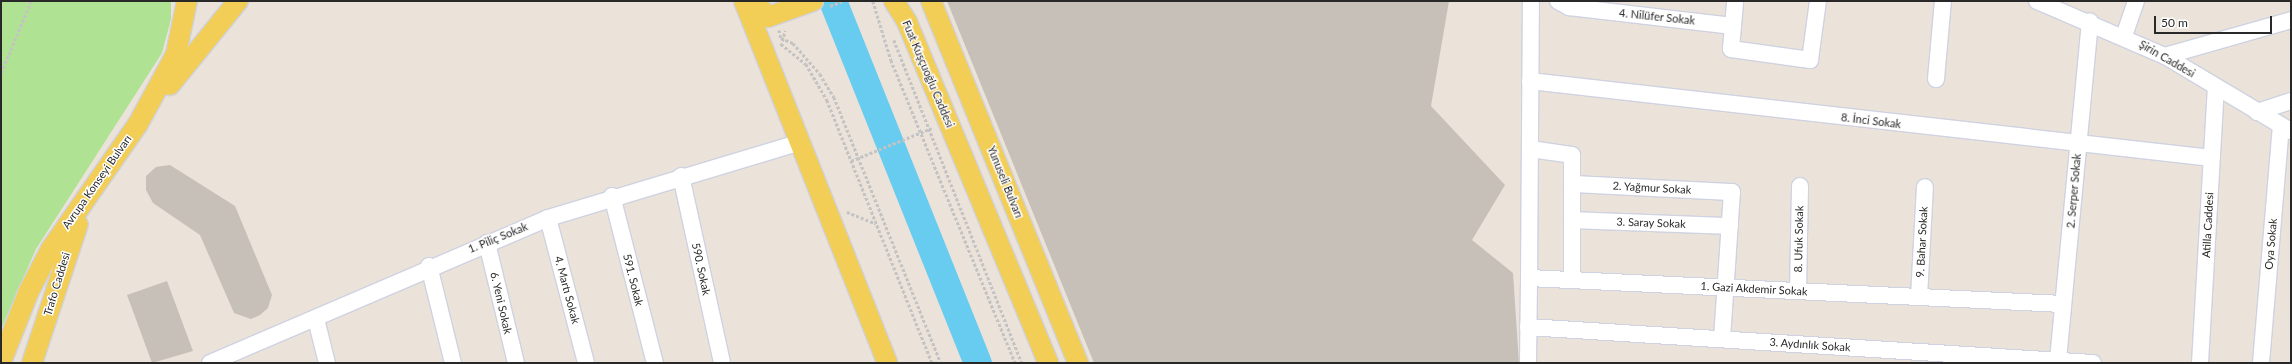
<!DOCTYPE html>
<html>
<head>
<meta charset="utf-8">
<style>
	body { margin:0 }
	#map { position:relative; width:2292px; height:364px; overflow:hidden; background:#ebe3d9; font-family:Lato,sans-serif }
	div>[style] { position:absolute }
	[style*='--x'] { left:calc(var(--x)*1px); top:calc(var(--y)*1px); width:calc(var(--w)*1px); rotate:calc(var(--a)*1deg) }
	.green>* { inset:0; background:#afe393 }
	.river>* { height:28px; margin:-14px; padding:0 14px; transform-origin:14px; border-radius:14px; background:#68ccf0 }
	.building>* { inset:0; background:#c6c0b9 }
	.path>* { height:2.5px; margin-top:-1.25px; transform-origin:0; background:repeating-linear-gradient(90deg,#c3c3c3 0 3px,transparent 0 5px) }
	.roads { filter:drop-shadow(1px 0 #ced2e1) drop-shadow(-1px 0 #ced2e1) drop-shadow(0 1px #ced2e1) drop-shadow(0 -1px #ced2e1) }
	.minor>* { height:16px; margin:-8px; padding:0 8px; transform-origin:8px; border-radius:8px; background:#fff }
	.major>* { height:20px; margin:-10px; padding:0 10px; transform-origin:10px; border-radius:10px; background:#f3ce56 }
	span { translate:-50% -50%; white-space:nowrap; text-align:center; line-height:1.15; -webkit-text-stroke:3px #fff; paint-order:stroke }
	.street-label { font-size:11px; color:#282828 }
	.frame { position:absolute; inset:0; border:2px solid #282828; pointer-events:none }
	.scale { position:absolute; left:2154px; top:16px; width:118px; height:18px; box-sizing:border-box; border:2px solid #282828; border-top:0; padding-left:5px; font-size:12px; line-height:14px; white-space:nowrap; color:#282828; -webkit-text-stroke:3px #fff; paint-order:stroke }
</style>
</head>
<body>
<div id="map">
	<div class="green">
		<i style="clip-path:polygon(1px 1px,171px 1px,171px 19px,162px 53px,36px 249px,1px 329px)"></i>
	</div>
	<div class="river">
		<i style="--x:833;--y:1;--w:390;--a:68.2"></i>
	</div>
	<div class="building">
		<i style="clip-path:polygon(947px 1px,1449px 1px,1431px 106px,1505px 185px,1472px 240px,1513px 273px,1519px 363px,1094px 363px)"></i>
		<i style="clip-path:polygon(170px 165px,235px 206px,272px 295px,268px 308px,260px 315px,251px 319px,234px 313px,200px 235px,153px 203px,146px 190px,146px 176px,156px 167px)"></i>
		<i style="clip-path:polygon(167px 281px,193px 351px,152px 363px,127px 295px)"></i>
	</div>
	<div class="path">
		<i style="--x:873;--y:1;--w:62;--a:73"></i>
		<i style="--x:891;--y:60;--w:327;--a:67.7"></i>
		<i style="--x:830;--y:6;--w:14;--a:-21"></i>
		<i style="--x:779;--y:30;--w:8;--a:76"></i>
		<i style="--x:781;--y:38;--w:13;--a:23"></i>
		<i style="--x:793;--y:43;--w:41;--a:48.9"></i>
		<i style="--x:820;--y:74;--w:27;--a:59"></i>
		<i style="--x:834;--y:97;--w:287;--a:68.1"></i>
		<i style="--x:894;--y:40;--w:347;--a:68.4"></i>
		<i style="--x:781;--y:44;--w:32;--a:39"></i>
		<i style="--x:806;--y:64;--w:42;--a:59.7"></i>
		<i style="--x:827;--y:100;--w:283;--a:68.2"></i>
		<i style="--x:781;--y:46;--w:16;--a:-76"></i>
		<i style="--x:1;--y:73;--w:78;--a:-67.4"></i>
		<i style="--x:851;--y:161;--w:87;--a:-22.2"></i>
		<i style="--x:847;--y:212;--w:31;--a:22"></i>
	</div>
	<div class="roads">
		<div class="minor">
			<i style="--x:1558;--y:1;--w:13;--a:29"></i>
			<i style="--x:1569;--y:7;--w:165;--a:6.6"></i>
			<i style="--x:1733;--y:26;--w:25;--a:-85"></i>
			<i style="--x:2037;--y:1;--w:139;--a:23.3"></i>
			<i style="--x:2165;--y:56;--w:147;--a:30.8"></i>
			<i style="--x:1733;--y:26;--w:23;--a:95"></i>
			<i style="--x:1731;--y:49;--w:80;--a:7.9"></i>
			<i style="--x:1810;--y:60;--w:60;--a:-82.3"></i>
			<i style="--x:2124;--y:36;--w:37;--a:-71"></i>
			<i style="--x:2165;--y:56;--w:131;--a:-15.9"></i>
			<i style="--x:1936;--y:79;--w:78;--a:-84.9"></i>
			<i style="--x:1530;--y:81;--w:686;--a:6.44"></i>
			<i style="--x:2257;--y:112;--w:36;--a:-18"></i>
			<i style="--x:1530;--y:149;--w:42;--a:8.1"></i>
			<i style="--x:1572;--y:155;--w:125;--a:90"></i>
			<i style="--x:681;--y:176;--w:191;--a:77.6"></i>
			<i style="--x:1572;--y:184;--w:160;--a:2.9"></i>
			<i style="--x:1732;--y:192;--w:147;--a:93.9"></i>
			<i style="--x:612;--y:196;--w:172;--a:75.6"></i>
			<i style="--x:548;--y:218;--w:150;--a:75.3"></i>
			<i style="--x:1572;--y:220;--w:158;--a:2.2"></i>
			<i style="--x:487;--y:243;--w:123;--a:76.4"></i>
			<i style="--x:429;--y:266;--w:100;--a:76.1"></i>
			<i style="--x:1529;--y:278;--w:277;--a:-89.6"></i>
			<i style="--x:1798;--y:291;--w:105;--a:-88.9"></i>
			<i style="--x:1919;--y:297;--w:110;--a:-86.9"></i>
			<i style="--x:316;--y:319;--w:45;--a:76"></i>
			<i style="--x:1528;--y:327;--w:566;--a:3.65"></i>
			<i style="--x:2058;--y:360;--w:340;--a:-84.6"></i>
			<i style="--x:210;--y:363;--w:368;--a:-23.2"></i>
			<i style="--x:548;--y:218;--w:261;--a:-16.7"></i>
			<i style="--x:1528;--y:363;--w:85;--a:-89.3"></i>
			<i style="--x:1529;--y:278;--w:535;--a:2.79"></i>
			<i style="--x:2200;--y:363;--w:275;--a:-86.7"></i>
			<i style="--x:2261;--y:363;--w:238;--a:-85.2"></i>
		</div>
		<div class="major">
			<i style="--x:744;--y:1;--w:389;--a:68.4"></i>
			<i style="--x:754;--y:1;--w:21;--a:49"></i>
			<i style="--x:768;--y:17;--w:48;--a:-19.6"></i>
			<i style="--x:894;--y:1;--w:25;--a:58"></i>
			<i style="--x:907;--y:22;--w:369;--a:67.5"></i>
			<i style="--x:931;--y:1;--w:391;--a:67.9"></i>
			<i style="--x:170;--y:85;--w:108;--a:-51"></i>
			<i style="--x:1;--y:362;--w:76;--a:-68.5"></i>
			<i style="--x:29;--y:291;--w:47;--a:-62.4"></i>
			<i style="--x:51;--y:249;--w:152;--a:-55.2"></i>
			<i style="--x:138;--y:124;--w:80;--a:-61.5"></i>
			<i style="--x:176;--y:54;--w:54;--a:-78.3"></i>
			<i style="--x:32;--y:363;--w:146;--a:-71.7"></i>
		</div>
	</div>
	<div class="street-label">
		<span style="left:1657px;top:17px;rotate:6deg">4. Nilüfer Sokak</span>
		<span style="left:2167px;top:59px;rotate:30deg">Şirin Caddesi</span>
		<span style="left:928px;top:74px;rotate:67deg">Fuat Kuşçuoğlu Caddesi</span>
		<span style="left:1871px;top:121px;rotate:7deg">8. İnci Sokak</span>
		<span style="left:97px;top:182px;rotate:-55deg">Avrupa Konseyi Bulvarı</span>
		<span style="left:1005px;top:182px;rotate:68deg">Yunuseli Bulvarı</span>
		<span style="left:1652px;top:188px;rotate:3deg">2. Yağmur Sokak</span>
		<span style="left:2074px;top:191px;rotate:-85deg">2. Serper Sokak</span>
		<span style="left:1651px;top:223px;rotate:2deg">3. Saray Sokak</span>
		<span style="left:2208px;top:225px;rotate:-87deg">Atilla Caddesi</span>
		<span style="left:498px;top:238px;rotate:-22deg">1. Piliç Sokak</span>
		<span style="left:1799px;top:239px;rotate:-89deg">8. Ufuk Sokak</span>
		<span style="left:1922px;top:242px;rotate:-87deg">9. Bahar Sokak</span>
		<span style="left:2271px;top:244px;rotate:-85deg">Oya Sokak</span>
		<span style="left:701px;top:269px;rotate:78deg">590. Sokak</span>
		<span style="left:633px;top:280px;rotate:76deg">591. Sokak</span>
		<span style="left:57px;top:284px;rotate:-73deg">Trafo Caddesi</span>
		<span style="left:1754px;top:289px;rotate:3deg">1. Gazi Akdemir Sokak</span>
		<span style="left:567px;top:290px;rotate:75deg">4. Martı Sokak</span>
		<span style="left:501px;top:303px;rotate:77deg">6. Yeni Sokak</span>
		<span style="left:1810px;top:345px;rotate:4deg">3. Aydınlık Sokak</span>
	</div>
	<div class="frame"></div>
	<div class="scale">50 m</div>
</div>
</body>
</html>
